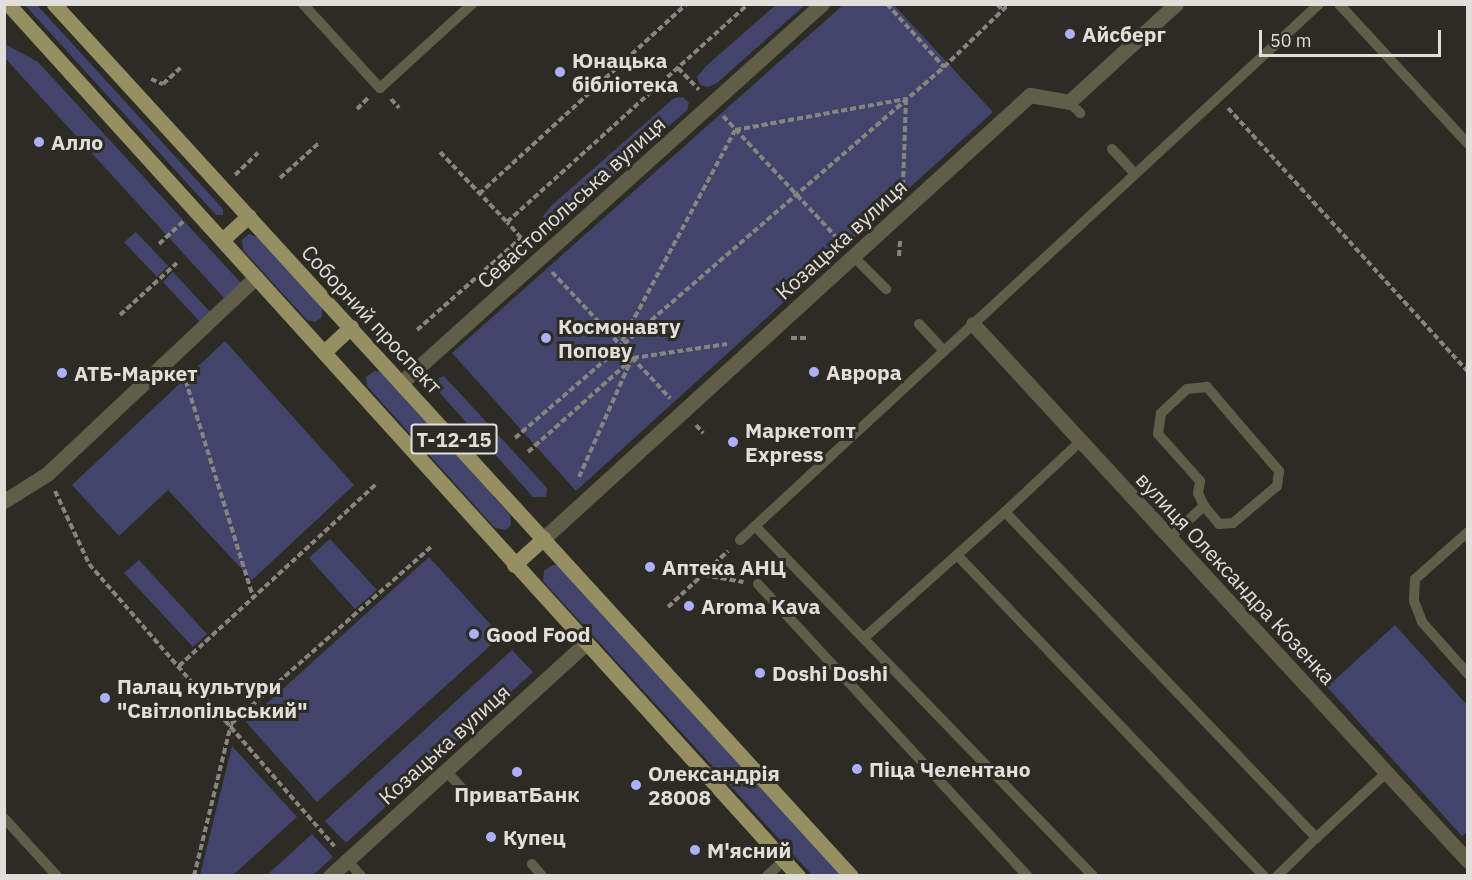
<!DOCTYPE html>
<html>
<head>
<meta charset="utf-8">
<style>
	body { margin:0 }
	#map { position:relative; width:1472px; height:880px; overflow:hidden; background:#2c2c25; font-family:"IBM Plex Sans",sans-serif }
	div>[style] { position:absolute }
	[style*='--x'] { left:calc(var(--x)*1px); top:calc(var(--y)*1px); width:calc(var(--w)*1px); rotate:calc(var(--a)*1deg) }
	.green>* { inset:0; background:#43446c }
	.path>* { height:4px; margin-top:-2px; transform-origin:0; background:repeating-linear-gradient(90deg,#868580 0 6px,transparent 0 9px) }
	.lane>* { height:10px; margin:-5px; padding:0 5px; transform-origin:5px; border-radius:5px; background:#605e48 }
	.street>* { height:15px; margin:-7.5px; padding:0 7.5px; transform-origin:7.5px; border-radius:7.5px; background:#605e48 }
	.primary>* { height:15px; margin:-7.5px; padding:0 7.5px; transform-origin:7.5px; border-radius:7.5px; background:#958f61 }
	.dots>* { width:16px; height:16px; translate:-50% -50%; box-sizing:border-box; border:3px solid #2c2c25; border-radius:50% }
	span { translate:-50% -50%; white-space:nowrap; text-align:center; line-height:1.15; -webkit-text-stroke:6px #2c2c25; paint-order:stroke }
	.shield-label span { padding:2px 4px; background:#2c2c25; border:2px solid; border-radius:4px; -webkit-text-stroke-width:0 }
	.shield-label { font-size:20px; color:#e0dfdb; font-weight:700 }
	.poi-label { font-size:21px; color:#e0dfdb; font-weight:700 }
	.left { translate:0 -50%; text-align:left }
	.street-label { font-size:21px; color:#e0dfdb }
	.frame { position:absolute; inset:0; border:6px solid #e0dfdb; pointer-events:none }
	.scale { position:absolute; left:1259px; top:30px; width:182px; height:27px; box-sizing:border-box; border:3px solid #e0dfdb; border-top:0; padding-left:8px; font-size:18px; line-height:21px; white-space:nowrap; color:#e0dfdb; -webkit-text-stroke:4px #2c2c25; paint-order:stroke }
</style>
</head>
<body>
<div id="map">
	<div class="green">
		<i style="clip-path:polygon(777px 4px,805px 5px,717px 83px,708px 87px,700px 85px,697px 77px,706px 66px)"></i>
		<i style="clip-path:polygon(25px 5px,37px 5px,223px 209px,223px 215px,216px 215px)"></i>
		<i style="clip-path:polygon(843px 5px,894px 5px,993px 112px,576px 491px,452px 353px)"></i>
		<i style="clip-path:polygon(5px 44px,38px 62px,241px 283px,224px 298px,5px 58px)"></i>
		<i style="clip-path:polygon(683px 97px,689px 103px,687px 110px,563px 222px,554px 226px,546px 223px,543px 216px,552px 205px,674px 98px)"></i>
		<i style="clip-path:polygon(136px 232px,168px 266px,157px 277px,124px 242px)"></i>
		<i style="clip-path:polygon(249px 234px,257px 237px,322px 307px,322px 317px,315px 322px,307px 320px,243px 250px,242px 240px)"></i>
		<i style="clip-path:polygon(173px 272px,211px 313px,201px 323px,163px 282px)"></i>
		<i style="clip-path:polygon(225px 341px,354px 485px,252px 580px,168px 490px,119px 536px,72px 485px)"></i>
		<i style="clip-path:polygon(374px 371px,383px 372px,510px 515px,511px 525px,506px 530px,495px 528px,367px 386px,366px 377px)"></i>
		<i style="clip-path:polygon(444px 376px,547px 488px,546px 497px,533px 497px,439px 392px,439px 378px)"></i>
		<i style="clip-path:polygon(330px 539px,377px 590px,355px 609px,309px 558px)"></i>
		<i style="clip-path:polygon(429px 557px,501px 636px,317px 802px,246px 722px)"></i>
		<i style="clip-path:polygon(139px 560px,207px 634px,193px 647px,124px 573px)"></i>
		<i style="clip-path:polygon(553px 565px,561px 565px,841px 875px,812px 875px,543px 581px,544px 571px)"></i>
		<i style="clip-path:polygon(1395px 625px,1467px 705px,1468px 831px,1462px 836px,1327px 687px)"></i>
		<i style="clip-path:polygon(512px 650px,533px 672px,346px 843px,325px 821px)"></i>
		<i style="clip-path:polygon(232px 746px,297px 817px,233px 875px,200px 875px)"></i>
		<i style="clip-path:polygon(312px 834px,333px 857px,313px 875px,267px 875px)"></i>
	</div>
	<div class="path">
		<i style="--x:887;--y:4;--w:85;--a:47.9"></i>
		<i style="--x:997;--y:4;--w:9;--a:49"></i>
		<i style="--x:678;--y:68;--w:30;--a:46"></i>
		<i style="--x:151;--y:79;--w:13;--a:23"></i>
		<i style="--x:163;--y:84;--w:25;--a:-43"></i>
		<i style="--x:391;--y:99;--w:12;--a:48"></i>
		<i style="--x:1228;--y:108;--w:357;--a:47.7"></i>
		<i style="--x:357;--y:109;--w:16;--a:-45"></i>
		<i style="--x:723;--y:116;--w:173;--a:46.9"></i>
		<i style="--x:440;--y:152;--w:97;--a:46.3"></i>
		<i style="--x:235;--y:175;--w:32;--a:-44"></i>
		<i style="--x:280;--y:178;--w:54;--a:-42"></i>
		<i style="--x:479;--y:194;--w:281;--a:-42.5"></i>
		<i style="--x:159;--y:244;--w:33;--a:-43"></i>
		<i style="--x:899;--y:256;--w:16;--a:-86"></i>
		<i style="--x:552;--y:272;--w:173;--a:46.9"></i>
		<i style="--x:120;--y:315;--w:77;--a:-42.4"></i>
		<i style="--x:417;--y:330;--w:139;--a:-41.5"></i>
		<i style="--x:521;--y:238;--w:21;--a:-131"></i>
		<i style="--x:507;--y:222;--w:325;--a:-42.1"></i>
		<i style="--x:791;--y:338;--w:17;--a:0"></i>
		<i style="--x:622;--y:341;--w:239;--a:-61.8"></i>
		<i style="--x:735;--y:130;--w:174;--a:-10.3"></i>
		<i style="--x:906;--y:99;--w:86;--a:92"></i>
		<i style="--x:183;--y:372;--w:236;--a:72.7"></i>
		<i style="--x:696;--y:425;--w:11;--a:49"></i>
		<i style="--x:515;--y:438;--w:567;--a:-40.85"></i>
		<i style="--x:944;--y:67;--w:91;--a:-44.1"></i>
		<i style="--x:528;--y:452;--w:141;--a:-41.8"></i>
		<i style="--x:633;--y:358;--w:95;--a:-8.5"></i>
		<i style="--x:579;--y:477;--w:128;--a:-66"></i>
		<i style="--x:55;--y:491;--w:81;--a:65"></i>
		<i style="--x:89;--y:564;--w:374;--a:49"></i>
		<i style="--x:703;--y:575;--w:41;--a:9.9"></i>
		<i style="--x:668;--y:607;--w:82;--a:-43"></i>
		<i style="--x:179;--y:666;--w:270;--a:-42.7"></i>
		<i style="--x:194;--y:876;--w:156;--a:-76.3"></i>
		<i style="--x:231;--y:724;--w:270;--a:-41.5"></i>
	</div>
	<div class="lane">
		<i style="--x:303;--y:4;--w:114;--a:47.5"></i>
		<i style="--x:380;--y:88;--w:125;--a:-42.4"></i>
		<i style="--x:1339;--y:4;--w:190;--a:47.3"></i>
		<i style="--x:1069;--y:102;--w:16;--a:45"></i>
		<i style="--x:1112;--y:149;--w:34;--a:47"></i>
		<i style="--x:853;--y:256;--w:47;--a:45"></i>
		<i style="--x:919;--y:324;--w:37;--a:47"></i>
		<i style="--x:1005;--y:512;--w:104;--a:-43.1"></i>
		<i style="--x:755;--y:526;--w:487;--a:46"></i>
		<i style="--x:1468;--y:532;--w:71;--a:138.4"></i>
		<i style="--x:1415;--y:579;--w:22;--a:93"></i>
		<i style="--x:1414;--y:601;--w:22;--a:69"></i>
		<i style="--x:1422;--y:622;--w:69;--a:48.5"></i>
		<i style="--x:1170;--y:537;--w:46;--a:-42.4"></i>
		<i style="--x:1204;--y:506;--w:23;--a:50"></i>
		<i style="--x:1219;--y:524;--w:14;--a:-4"></i>
		<i style="--x:1233;--y:523;--w:57;--a:-40.1"></i>
		<i style="--x:1277;--y:486;--w:15;--a:-82"></i>
		<i style="--x:1279;--y:471;--w:111;--a:-130.6"></i>
		<i style="--x:1207;--y:387;--w:20;--a:174"></i>
		<i style="--x:1187;--y:389;--w:35;--a:137"></i>
		<i style="--x:1161;--y:413;--w:21;--a:98"></i>
		<i style="--x:1158;--y:434;--w:63;--a:48.2"></i>
		<i style="--x:1200;--y:481;--w:12;--a:99"></i>
		<i style="--x:1198;--y:493;--w:14;--a:65"></i>
		<i style="--x:740;--y:540;--w:789;--a:-42.79"></i>
		<i style="--x:958;--y:556;--w:443;--a:46.3"></i>
		<i style="--x:758;--y:584;--w:397;--a:47.3"></i>
		<i style="--x:864;--y:638;--w:189;--a:-41.8"></i>
		<i style="--x:1005;--y:512;--w:451;--a:46.3"></i>
		<i style="--x:1316;--y:838;--w:54;--a:135.7"></i>
		<i style="--x:446;--y:771;--w:38;--a:47"></i>
		<i style="--x:4;--y:818;--w:79;--a:47.6"></i>
		<i style="--x:1316;--y:838;--w:97;--a:-42.9"></i>
		<i style="--x:347;--y:860;--w:21;--a:49"></i>
		<i style="--x:532;--y:864;--w:16;--a:50"></i>
		<i style="--x:767;--y:876;--w:23;--a:-43"></i>
	</div>
	<div class="street">
		<i style="--x:973;--y:324;--w:730;--a:47.33"></i>
		<i style="--x:402;--y:382;--w:565;--a:-41.99"></i>
		<i style="--x:4;--y:501;--w:51;--a:-32.1"></i>
		<i style="--x:47;--y:474;--w:287;--a:-43.3"></i>
		<i style="--x:544;--y:538;--w:658;--a:-42.35"></i>
		<i style="--x:1030;--y:95;--w:40;--a:10"></i>
		<i style="--x:1069;--y:102;--w:145;--a:-42.5"></i>
		<i style="--x:330;--y:876;--w:346;--a:-42.3"></i>
	</div>
	<div class="primary">
		<i style="--x:8;--y:4;--w:1177;--a:47.82"></i>
		<i style="--x:54;--y:4;--w:1181;--a:47.57"></i>
		<i style="--x:222;--y:240;--w:36;--a:-42"></i>
		<i style="--x:324;--y:352;--w:37;--a:-43"></i>
		<i style="--x:514;--y:565;--w:40;--a:-42"></i>
	</div>
	<div class="dots">
		<i style="left:1070px;top:34px;background:#adaffb"></i>
		<i style="left:560px;top:72px;background:#adaffb"></i>
		<i style="left:39px;top:142px;background:#adaffb"></i>
		<i style="left:546px;top:338px;background:#adaffb"></i>
		<i style="left:814px;top:372px;background:#adaffb"></i>
		<i style="left:62px;top:373px;background:#adaffb"></i>
		<i style="left:733px;top:442px;background:#adaffb"></i>
		<i style="left:650px;top:567px;background:#adaffb"></i>
		<i style="left:689px;top:606px;background:#adaffb"></i>
		<i style="left:474px;top:634px;background:#adaffb"></i>
		<i style="left:760px;top:673px;background:#adaffb"></i>
		<i style="left:105px;top:698px;background:#adaffb"></i>
		<i style="left:857px;top:769px;background:#adaffb"></i>
		<i style="left:517px;top:772px;background:#adaffb"></i>
		<i style="left:636px;top:785px;background:#adaffb"></i>
		<i style="left:491px;top:837px;background:#adaffb"></i>
		<i style="left:695px;top:850px;background:#adaffb"></i>
	</div>
	<div class="shield-label">
		<span style="left:454px;top:439px">Т-12-15</span>
	</div>
	<div class="poi-label">
		<span class="left" style="left:1082px;top:34px">Айсберг</span>
		<span class="left" style="left:572px;top:72px">Юнацька<br>бібліотека</span>
		<span class="left" style="left:51px;top:142px">Алло</span>
		<span class="left" style="left:558px;top:338px">Космонавту<br>Попову</span>
		<span class="left" style="left:826px;top:372px">Аврора</span>
		<span class="left" style="left:74px;top:373px">АТБ-Маркет</span>
		<span class="left" style="left:745px;top:442px">Маркетопт<br>Express</span>
		<span class="left" style="left:662px;top:567px">Аптека АНЦ</span>
		<span class="left" style="left:701px;top:606px">Aroma Kava</span>
		<span class="left" style="left:486px;top:634px">Good Food</span>
		<span class="left" style="left:772px;top:673px">Doshi Doshi</span>
		<span class="left" style="left:117px;top:698px">Палац культури<br>"Світлопільський"</span>
		<span class="left" style="left:869px;top:769px">Піца Челентано</span>
		<span class="left" style="left:648px;top:785px">Олександрія<br>28008</span>
		<span style="left:517px;top:794px">ПриватБанк</span>
		<span class="left" style="left:503px;top:837px">Купец</span>
		<span class="left" style="left:707px;top:850px">М'ясний</span>
	</div>
	<div class="street-label">
		<span style="left:571px;top:202px;rotate:-42deg">Севастопольська вулиця</span>
		<span style="left:841px;top:239px;rotate:-42deg">Козацька вулиця</span>
		<span style="left:372px;top:319px;rotate:47deg">Соборний проспект</span>
		<span style="left:1236px;top:578px;rotate:47deg">вулиця Олександра Козенка</span>
		<span style="left:444px;top:744px;rotate:-42deg">Козацька вулиця</span>
	</div>
	<div class="frame"></div>
	<div class="scale">50 m</div>
</div>
</body>
</html>
